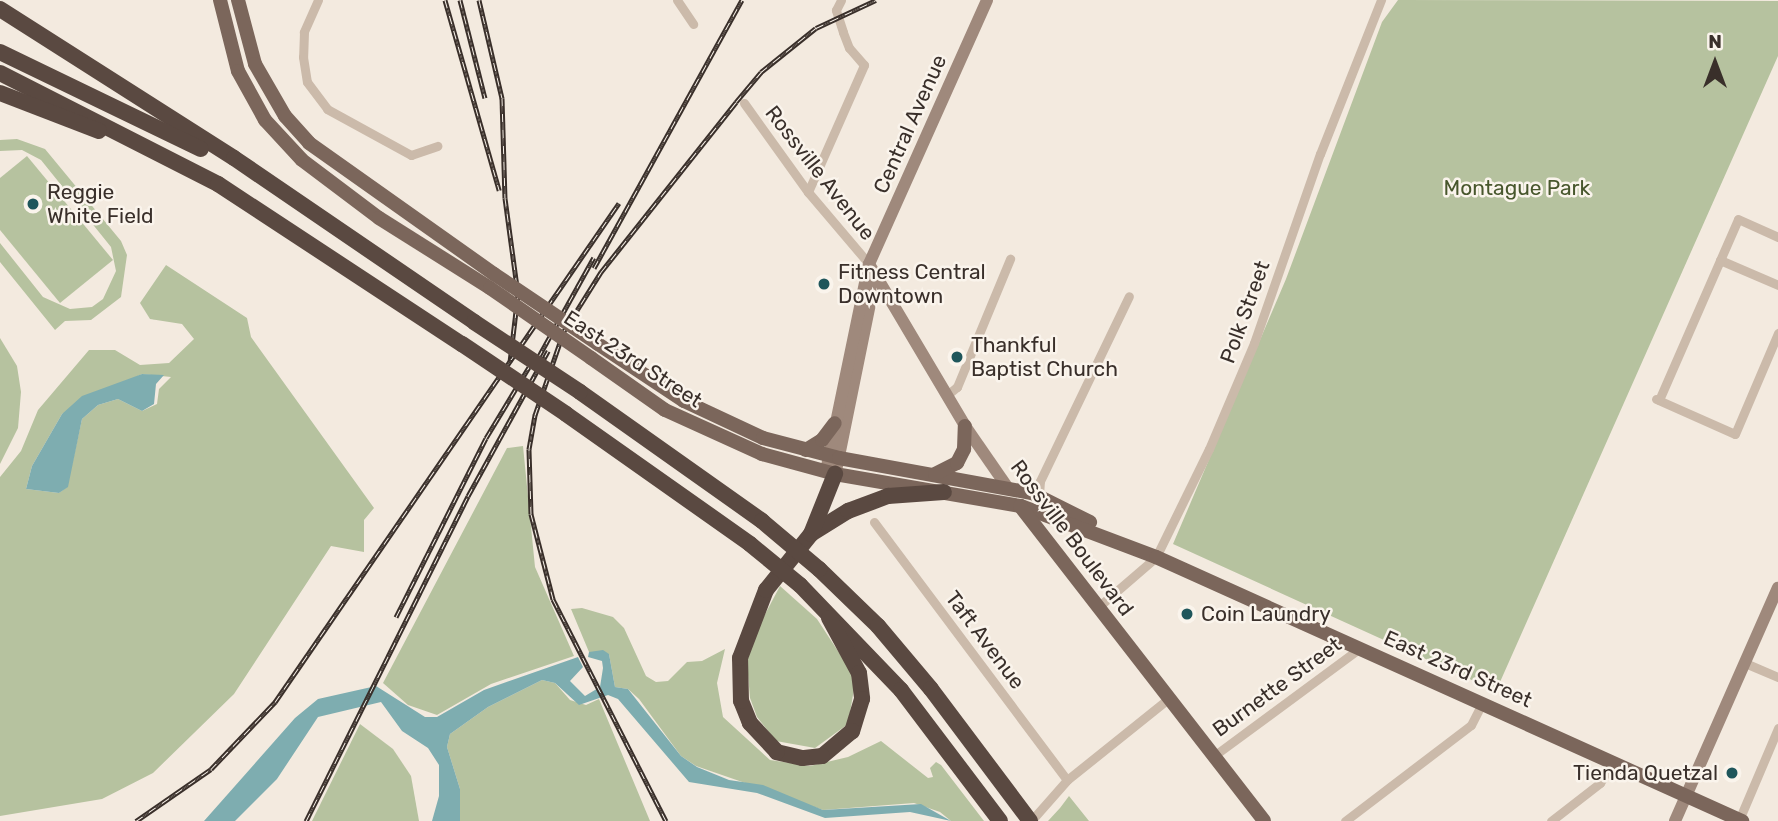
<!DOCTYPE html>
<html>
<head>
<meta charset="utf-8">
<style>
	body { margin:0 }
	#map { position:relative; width:1778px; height:821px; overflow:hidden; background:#f3eadf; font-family:Rubik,sans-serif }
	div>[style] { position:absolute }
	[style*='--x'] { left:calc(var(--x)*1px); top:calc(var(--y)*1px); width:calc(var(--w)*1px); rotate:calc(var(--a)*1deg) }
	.green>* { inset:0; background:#b6c29f }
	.water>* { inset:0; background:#7eadb0 }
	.minor>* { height:9px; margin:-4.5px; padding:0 4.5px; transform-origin:4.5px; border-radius:4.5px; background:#cbbaaa }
	.secondary>* { height:12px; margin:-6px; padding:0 6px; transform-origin:6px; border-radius:6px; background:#9f897c }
	.primary>* { height:14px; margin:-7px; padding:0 7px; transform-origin:7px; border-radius:7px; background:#7b665b }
	.motorway>* { height:16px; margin:-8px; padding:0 8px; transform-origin:8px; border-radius:8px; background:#5a4941 }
	.rail>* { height:5px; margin-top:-2.5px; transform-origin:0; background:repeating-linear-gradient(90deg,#faf4ec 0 8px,#392f2a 0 16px); box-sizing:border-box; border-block:2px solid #392f2a }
	.primary-bridge>* { height:14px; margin:-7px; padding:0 7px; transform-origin:7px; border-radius:7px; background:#7b665b }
	.motorway-bridge>* { height:16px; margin:-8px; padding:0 8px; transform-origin:8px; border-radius:8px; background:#5a4941 }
	.dots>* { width:19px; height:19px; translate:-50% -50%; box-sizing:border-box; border:4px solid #faf4ec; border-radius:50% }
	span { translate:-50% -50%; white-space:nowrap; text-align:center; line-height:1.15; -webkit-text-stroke:5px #faf4ec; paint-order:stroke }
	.street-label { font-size:21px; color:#392f2a }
	.park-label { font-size:21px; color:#48572d }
	.poi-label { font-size:21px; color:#392f2a }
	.left { translate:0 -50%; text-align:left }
	.right { translate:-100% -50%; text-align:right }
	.north { position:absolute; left:1680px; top:28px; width:70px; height:70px; -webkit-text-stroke:5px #faf4ec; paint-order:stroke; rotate:0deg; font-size:19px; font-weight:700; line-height:28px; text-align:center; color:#392f2a }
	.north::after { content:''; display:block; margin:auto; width:24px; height:32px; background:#392f2a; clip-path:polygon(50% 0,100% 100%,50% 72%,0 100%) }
</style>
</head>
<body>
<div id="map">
	<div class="green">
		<i style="clip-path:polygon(1398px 0,1778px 1px,1778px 56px,1496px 691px,1173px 544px,1286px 279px,1382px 22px)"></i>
		<i style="clip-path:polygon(17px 139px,45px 149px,121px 241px,127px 255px,121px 297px,91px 320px,65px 321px,55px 330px,0 262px,0 243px,43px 297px,70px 309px,92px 307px,103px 299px,116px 271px,111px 247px,41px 160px,22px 150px,0 151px,0 140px)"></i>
		<i style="clip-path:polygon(27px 156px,113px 260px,60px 303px,0 230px,0 178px)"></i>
		<i style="clip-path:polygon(evenodd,166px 265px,247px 318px,251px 337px,374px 508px,364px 520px,364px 552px,331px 546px,234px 694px,153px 773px,102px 799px,0 816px,0 477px,21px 451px,38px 410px,89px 350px,115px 350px,140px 365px,169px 363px,194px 339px,182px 324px,150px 319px,140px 303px,166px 265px,142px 374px,171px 377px,159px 389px,157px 404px,142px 411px,118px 399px,98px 405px,82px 419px,67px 487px,59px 493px,26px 489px,32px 466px,62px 414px,142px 374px)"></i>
		<i style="clip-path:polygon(0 338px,17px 366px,21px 392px,18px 428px,0 464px)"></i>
		<i style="clip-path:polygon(523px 446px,535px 567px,574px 656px,491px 684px,437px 715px,408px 705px,383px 683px,507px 448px)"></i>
		<i style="clip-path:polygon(780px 586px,817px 619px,851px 671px,854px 689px,848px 724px,815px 748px,776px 741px,757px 717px,750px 698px,747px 662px,754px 635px)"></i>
		<i style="clip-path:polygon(582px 608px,613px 617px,624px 628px,646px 676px,656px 682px,668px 681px,687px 662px,702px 661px,725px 649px,717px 683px,723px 717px,770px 760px,810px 766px,848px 757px,881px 741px,928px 778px,933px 777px,930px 768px,936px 762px,941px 765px,984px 821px,951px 821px,940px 812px,914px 803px,823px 810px,696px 766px,681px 756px,639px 699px,628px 689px,615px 687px,609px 654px,589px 652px,571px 609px)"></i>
		<i style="clip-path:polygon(542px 680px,555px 683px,570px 700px,586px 705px,599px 699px,650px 821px,460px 821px,460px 789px,447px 747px,450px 734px,488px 707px)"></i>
		<i style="clip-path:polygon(360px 724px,393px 749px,411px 776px,419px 821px,312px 821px)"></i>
		<i style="clip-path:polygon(1069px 796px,1089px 821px,1048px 821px,1060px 808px)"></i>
	</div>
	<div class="water">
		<i style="clip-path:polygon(142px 374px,164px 375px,156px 384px,154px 404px,142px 411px,118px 399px,98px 405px,82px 419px,68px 487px,59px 493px,26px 489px,32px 466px,62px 414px,82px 396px)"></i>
		<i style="clip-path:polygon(603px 650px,609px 654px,615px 687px,628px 689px,681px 756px,697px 767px,729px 780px,763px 785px,823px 810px,921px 804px,951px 821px,910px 812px,825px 818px,757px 793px,689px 782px,618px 699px,608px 695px,579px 705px,555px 683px,542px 680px,488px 707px,450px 734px,447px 747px,460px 789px,460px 821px,432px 821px,439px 796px,439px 765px,428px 748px,402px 731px,381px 702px,318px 717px,277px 779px,235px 821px,204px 821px,295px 718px,318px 699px,376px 686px,425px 717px,437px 717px,484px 690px,578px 657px,583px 667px,570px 681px,585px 696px,600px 687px,603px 668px,602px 661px,588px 657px,589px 652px)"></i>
	</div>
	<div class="minor">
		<i style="--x:318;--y:0;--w:35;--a:114"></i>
		<i style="--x:304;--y:32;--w:25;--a:92"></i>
		<i style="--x:303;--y:57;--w:25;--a:81"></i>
		<i style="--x:307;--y:82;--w:34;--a:53"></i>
		<i style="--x:327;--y:109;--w:96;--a:28.7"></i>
		<i style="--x:411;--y:155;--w:28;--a:-19"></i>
		<i style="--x:677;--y:0;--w:29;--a:56"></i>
		<i style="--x:744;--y:103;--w:110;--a:54.3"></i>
		<i style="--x:808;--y:192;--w:94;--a:49.7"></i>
		<i style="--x:808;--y:192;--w:139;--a:-66.2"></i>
		<i style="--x:864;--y:65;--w:23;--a:-131"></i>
		<i style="--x:849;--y:48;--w:17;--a:-111"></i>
		<i style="--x:843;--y:32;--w:23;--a:-108"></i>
		<i style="--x:836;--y:10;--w:11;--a:-63"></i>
		<i style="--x:1720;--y:260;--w:63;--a:23.3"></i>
		<i style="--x:947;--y:395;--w:13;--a:-39"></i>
		<i style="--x:957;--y:387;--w:139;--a:-67.5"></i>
		<i style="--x:1656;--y:399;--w:86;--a:23.9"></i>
		<i style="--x:1735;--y:434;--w:110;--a:-66.9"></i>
		<i style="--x:1659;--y:400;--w:197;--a:-66.4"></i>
		<i style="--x:1738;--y:219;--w:44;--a:24.2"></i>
		<i style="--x:1039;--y:495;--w:14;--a:-86"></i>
		<i style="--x:1040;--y:481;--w:205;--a:-64.3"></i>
		<i style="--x:874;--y:522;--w:322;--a:53.2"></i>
		<i style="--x:1097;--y:608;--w:78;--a:-40.8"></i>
		<i style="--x:1156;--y:557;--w:120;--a:-63.9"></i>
		<i style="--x:1209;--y:449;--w:115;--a:-67"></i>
		<i style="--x:1254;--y:343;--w:200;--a:-70.8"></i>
		<i style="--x:1320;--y:154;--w:166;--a:-68.4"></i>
		<i style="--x:1745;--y:663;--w:36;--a:23"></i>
		<i style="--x:1215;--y:755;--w:180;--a:-36.4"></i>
		<i style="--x:1739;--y:820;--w:100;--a:-67"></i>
		<i style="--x:1031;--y:821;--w:55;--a:-48.7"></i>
		<i style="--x:1067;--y:780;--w:129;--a:-38.7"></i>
		<i style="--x:1345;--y:821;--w:158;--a:-37.3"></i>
		<i style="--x:1471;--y:725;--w:25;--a:-63"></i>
		<i style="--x:1551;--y:821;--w:62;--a:-37.8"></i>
		<i style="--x:1600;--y:783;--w:24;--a:-60"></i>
	</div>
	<div class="secondary">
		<i style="--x:869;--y:264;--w:188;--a:59.3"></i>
		<i style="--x:965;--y:426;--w:75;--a:55.3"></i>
		<i style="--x:837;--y:466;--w:170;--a:-78.5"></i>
		<i style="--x:871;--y:299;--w:28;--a:-94"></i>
		<i style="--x:826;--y:471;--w:211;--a:-78.3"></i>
		<i style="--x:869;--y:264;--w:289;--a:-65.9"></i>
		<i style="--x:1675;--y:821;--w:255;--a:-66.2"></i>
	</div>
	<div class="primary">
		<i style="--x:220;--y:0;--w:73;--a:75.8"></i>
		<i style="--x:238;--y:71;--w:56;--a:61.1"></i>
		<i style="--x:265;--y:120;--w:54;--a:47.2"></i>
		<i style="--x:302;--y:160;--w:96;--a:37"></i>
		<i style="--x:379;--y:218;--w:131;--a:32.2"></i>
		<i style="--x:238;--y:0;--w:66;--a:75.1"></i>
		<i style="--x:255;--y:64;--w:60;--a:60"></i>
		<i style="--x:285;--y:116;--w:36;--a:48"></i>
		<i style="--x:309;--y:143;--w:227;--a:35.3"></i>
		<i style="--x:598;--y:344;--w:103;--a:33.5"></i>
		<i style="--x:684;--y:401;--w:87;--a:25.1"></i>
		<i style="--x:763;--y:438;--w:79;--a:14.7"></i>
		<i style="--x:839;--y:458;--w:196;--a:10.3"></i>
		<i style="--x:1032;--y:493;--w:65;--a:26.6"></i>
		<i style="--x:591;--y:358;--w:90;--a:35.1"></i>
		<i style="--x:665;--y:410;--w:107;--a:24.4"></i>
		<i style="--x:762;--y:454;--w:76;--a:15.3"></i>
		<i style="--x:835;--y:474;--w:189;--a:9.8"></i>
		<i style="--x:1021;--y:506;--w:144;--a:20.7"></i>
		<i style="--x:1156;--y:557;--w:643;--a:24.25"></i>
		<i style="--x:806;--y:450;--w:19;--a:-32"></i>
		<i style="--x:822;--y:440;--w:21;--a:-53"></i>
		<i style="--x:935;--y:474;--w:25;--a:-27"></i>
		<i style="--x:957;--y:463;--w:16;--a:-63"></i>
		<i style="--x:964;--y:449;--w:23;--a:-88"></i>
		<i style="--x:1020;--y:506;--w:398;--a:52.2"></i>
	</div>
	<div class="motorway">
		<i style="--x:0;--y:9;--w:277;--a:32.5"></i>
		<i style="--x:234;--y:158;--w:291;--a:34.3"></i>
		<i style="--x:0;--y:52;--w:223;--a:25.8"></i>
		<i style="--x:0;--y:73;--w:245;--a:27"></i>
		<i style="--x:218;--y:184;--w:292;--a:33.3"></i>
		<i style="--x:0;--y:93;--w:106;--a:21"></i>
		<i style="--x:580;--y:392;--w:223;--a:35.3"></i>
		<i style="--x:566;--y:414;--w:225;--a:35.2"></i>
		<i style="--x:811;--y:534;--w:44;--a:-31.9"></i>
		<i style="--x:848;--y:511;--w:43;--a:-20.6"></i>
		<i style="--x:888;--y:496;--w:56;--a:-4.1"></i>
		<i style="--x:819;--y:569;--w:82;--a:44"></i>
		<i style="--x:878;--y:626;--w:82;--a:49.9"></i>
		<i style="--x:931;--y:689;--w:165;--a:53.1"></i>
		<i style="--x:800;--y:585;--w:146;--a:46.1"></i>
		<i style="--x:901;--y:690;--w:164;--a:52.9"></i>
		<i style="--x:829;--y:618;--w:63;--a:61.4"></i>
		<i style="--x:859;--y:673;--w:26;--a:83"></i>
		<i style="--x:862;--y:699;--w:34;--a:107"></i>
		<i style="--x:852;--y:731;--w:39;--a:140"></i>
		<i style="--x:822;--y:756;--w:20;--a:174"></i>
		<i style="--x:802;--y:758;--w:26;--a:-167"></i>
		<i style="--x:777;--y:752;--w:40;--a:-133"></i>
		<i style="--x:750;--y:723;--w:24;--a:-112"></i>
		<i style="--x:741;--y:701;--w:43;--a:-91.3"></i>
		<i style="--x:740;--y:658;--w:73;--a:-69.1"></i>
		<i style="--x:766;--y:590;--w:72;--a:-51.2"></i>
		<i style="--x:811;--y:534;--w:65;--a:-68.2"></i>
	</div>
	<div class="rail">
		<i style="--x:445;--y:0;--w:198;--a:74.1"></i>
		<i style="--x:460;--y:0;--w:101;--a:75.7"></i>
		<i style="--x:479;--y:0;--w:101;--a:76.8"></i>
		<i style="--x:502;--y:98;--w:100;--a:88.3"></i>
		<i style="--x:505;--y:198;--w:97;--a:82.3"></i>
		<i style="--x:518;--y:294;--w:68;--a:96.7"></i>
		<i style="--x:594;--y:268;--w:306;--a:-61.1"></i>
		<i style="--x:538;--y:358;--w:115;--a:-61"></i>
		<i style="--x:396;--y:617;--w:200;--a:-63.3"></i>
		<i style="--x:486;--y:438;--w:83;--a:-58.8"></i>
		<i style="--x:136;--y:821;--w:91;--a:-34.7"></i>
		<i style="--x:211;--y:769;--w:93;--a:-46.3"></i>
		<i style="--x:275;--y:702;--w:606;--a:-55.42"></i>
		<i style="--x:306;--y:821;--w:363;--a:-63.5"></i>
		<i style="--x:468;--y:496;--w:166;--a:-61.1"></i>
		<i style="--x:666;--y:821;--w:249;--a:-117"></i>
		<i style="--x:553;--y:599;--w:88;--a:-104.5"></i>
		<i style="--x:531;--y:514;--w:65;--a:-91.8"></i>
		<i style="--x:529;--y:449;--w:35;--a:-80"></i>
		<i style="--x:535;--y:415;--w:89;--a:-71"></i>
		<i style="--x:564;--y:331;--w:70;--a:-57.9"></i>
		<i style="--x:601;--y:272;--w:217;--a:-51.5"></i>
		<i style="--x:736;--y:102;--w:39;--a:-50"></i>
		<i style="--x:761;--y:72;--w:70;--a:-38.7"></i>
		<i style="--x:816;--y:28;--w:66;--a:-25"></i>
	</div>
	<div class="primary-bridge">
		<i style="--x:494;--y:274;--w:125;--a:33.9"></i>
		<i style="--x:490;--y:288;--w:123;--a:34.7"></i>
	</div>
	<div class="motorway-bridge">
		<i style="--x:474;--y:322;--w:127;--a:33.4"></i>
		<i style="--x:462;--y:344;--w:125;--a:33.9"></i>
		<i style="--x:762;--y:521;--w:75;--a:40.1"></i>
		<i style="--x:750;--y:544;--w:65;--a:39.4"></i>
	</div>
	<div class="dots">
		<i style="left:33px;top:204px;background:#1f565b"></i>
		<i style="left:824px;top:284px;background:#1f565b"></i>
		<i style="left:957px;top:357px;background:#1f565b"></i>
		<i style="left:1187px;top:614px;background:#1f565b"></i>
		<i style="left:1732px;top:773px;background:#1f565b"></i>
	</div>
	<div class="street-label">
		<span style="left:910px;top:124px;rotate:-66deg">Central Avenue</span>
		<span style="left:820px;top:173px;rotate:52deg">Rossville Avenue</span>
		<span style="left:1245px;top:312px;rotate:-70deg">Polk Street</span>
		<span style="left:633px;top:359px;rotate:33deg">East 23rd Street</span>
		<span style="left:1072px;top:538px;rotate:53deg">Rossville Boulevard</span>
		<span style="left:985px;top:640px;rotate:53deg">Taft Avenue</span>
		<span style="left:1458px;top:669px;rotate:24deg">East 23rd Street</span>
		<span style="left:1277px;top:687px;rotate:-36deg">Burnette Street</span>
	</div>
	<div class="park-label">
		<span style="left:1517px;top:188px">Montague Park</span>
	</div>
	<div class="poi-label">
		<span class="left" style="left:47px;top:204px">Reggie<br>White Field</span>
		<span class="left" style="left:838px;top:284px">Fitness Central<br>Downtown</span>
		<span class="left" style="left:971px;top:357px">Thankful<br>Baptist Church</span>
		<span class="left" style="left:1201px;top:614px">Coin Laundry</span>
		<span class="right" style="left:1718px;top:773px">Tienda Quetzal</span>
	</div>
	<div class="north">N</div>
</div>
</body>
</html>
